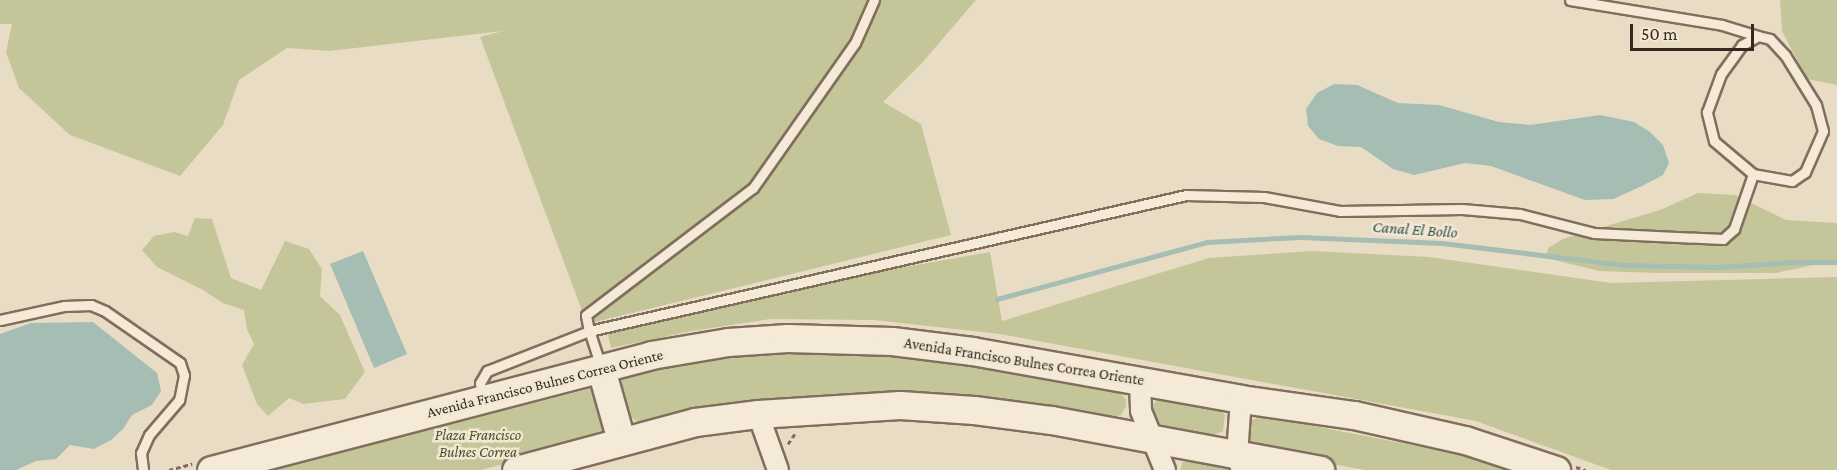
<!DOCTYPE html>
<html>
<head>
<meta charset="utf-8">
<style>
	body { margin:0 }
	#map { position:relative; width:1837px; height:470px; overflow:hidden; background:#e9dcc5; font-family:"Crimson Pro",serif }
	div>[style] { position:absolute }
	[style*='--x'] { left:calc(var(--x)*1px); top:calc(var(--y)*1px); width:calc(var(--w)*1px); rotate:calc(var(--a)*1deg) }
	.green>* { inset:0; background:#c4c69a }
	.water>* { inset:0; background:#a6bdb4 }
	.stream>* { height:5px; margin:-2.5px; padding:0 2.5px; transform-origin:2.5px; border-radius:2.5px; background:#a6bdb4 }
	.path>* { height:3px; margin-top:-1.5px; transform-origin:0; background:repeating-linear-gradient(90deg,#826e5d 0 4.5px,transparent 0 7.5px) }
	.roads { filter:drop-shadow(2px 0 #826e5d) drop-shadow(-2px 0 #826e5d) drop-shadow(0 2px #826e5d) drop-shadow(0 -2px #826e5d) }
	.lane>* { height:9px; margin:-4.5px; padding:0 4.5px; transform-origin:4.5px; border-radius:4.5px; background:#f5ead7 }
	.street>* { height:20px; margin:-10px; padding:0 10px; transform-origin:10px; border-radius:10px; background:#f5ead7 }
	.secondary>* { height:27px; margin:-13.5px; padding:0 13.5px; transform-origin:13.5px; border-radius:13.5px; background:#f5ead7 }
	span { translate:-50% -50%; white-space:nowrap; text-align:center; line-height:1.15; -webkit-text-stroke:5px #f1e7d3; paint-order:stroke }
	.street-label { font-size:15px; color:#34281f }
	.park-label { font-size:15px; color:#474e28; font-style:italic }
	.water-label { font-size:16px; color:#30524d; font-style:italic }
	.scale { position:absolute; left:1630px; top:24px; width:124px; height:27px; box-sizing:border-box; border:3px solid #34281f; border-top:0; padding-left:8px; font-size:18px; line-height:21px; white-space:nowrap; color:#34281f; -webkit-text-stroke:4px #f1e7d3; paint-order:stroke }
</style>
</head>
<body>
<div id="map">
	<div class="green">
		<i style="clip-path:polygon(0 0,976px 0,921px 64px,883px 102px,921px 124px,951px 235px,587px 324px,480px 37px,503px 31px,329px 51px,287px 48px,239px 80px,223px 125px,180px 176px,70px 135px,19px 88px,6px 52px,12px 24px,0 24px)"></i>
		<i style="clip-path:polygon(1780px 0,1837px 0,1837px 85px,1807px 79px,1782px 31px)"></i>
		<i style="clip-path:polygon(1698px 193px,1735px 195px,1786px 220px,1837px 223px,1837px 260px,1776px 273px,1659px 273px,1599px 271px,1546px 258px,1548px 248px,1563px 239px,1660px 210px)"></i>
		<i style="clip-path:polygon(195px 218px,212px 219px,231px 278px,261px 290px,285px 241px,309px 249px,322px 269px,320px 296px,340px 315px,365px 372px,345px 399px,303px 404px,289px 398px,268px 416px,257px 404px,242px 365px,254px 344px,247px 329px,244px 310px,223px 303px,203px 290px,157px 267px,142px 250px,154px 236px,174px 232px,188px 236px)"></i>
		<i style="clip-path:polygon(1312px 251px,1429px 257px,1611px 283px,1837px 277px,1837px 470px,1611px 470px,1476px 421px,1000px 334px,874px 320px,771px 319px,692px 331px,611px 348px,608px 335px,685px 306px,990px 252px,1002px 321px,1209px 258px)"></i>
		<i style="clip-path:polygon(826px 348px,969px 360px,1118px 390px,1126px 400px,1126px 406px,1121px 415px,1112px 419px,835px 396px,781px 398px,638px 422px,626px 414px,618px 381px,628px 372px,743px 352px)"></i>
		<i style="clip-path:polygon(589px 389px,601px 393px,608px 426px,605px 437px,481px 470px,272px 470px)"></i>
		<i style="clip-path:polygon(1159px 397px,1216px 405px,1225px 415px,1223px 431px,1212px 436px,1159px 425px,1152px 406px)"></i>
		<i style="clip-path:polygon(1267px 417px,1453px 453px,1511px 470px,1365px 470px,1254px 450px,1246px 441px,1245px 430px,1253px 419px)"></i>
		<i style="clip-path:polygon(1191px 461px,1222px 467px,1232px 470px,1180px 470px,1183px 462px)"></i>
	</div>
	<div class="water">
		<i style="clip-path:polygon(1334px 84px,1357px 85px,1398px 103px,1439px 105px,1499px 122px,1530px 125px,1600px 115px,1634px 122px,1650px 132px,1663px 145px,1669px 163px,1663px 175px,1642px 186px,1613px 199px,1585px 200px,1491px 166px,1465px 163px,1414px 175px,1393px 169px,1361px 147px,1338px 146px,1319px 139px,1308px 126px,1306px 109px,1317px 93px)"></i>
		<i style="clip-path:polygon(363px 251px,407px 354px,374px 368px,330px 264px)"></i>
		<i style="clip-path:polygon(93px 322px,157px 373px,161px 391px,152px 405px,132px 415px,123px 429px,111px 440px,94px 449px,70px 445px,56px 459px,36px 461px,16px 470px,0 470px,0 334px,31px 323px)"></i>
	</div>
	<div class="stream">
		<i style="--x:997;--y:299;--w:218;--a:-15.2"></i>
		<i style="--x:1207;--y:242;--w:93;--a:-3.1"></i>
		<i style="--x:1300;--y:237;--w:142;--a:2.4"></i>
		<i style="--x:1442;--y:243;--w:182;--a:6.9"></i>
		<i style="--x:1623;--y:265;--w:95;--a:1.2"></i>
		<i style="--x:1718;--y:267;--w:75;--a:-3.8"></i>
		<i style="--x:1793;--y:262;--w:44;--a:0"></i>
	</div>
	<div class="path">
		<i style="--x:788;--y:444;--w:14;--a:-56"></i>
		<i style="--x:1576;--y:467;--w:10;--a:17"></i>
		<i style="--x:169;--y:470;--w:24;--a:-15"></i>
	</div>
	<div class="roads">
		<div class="lane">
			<i style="--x:1570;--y:0;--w:154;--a:9.3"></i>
			<i style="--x:1722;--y:25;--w:38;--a:17"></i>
			<i style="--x:1758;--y:36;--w:12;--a:14"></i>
			<i style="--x:1770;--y:39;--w:22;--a:47"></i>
			<i style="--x:1785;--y:55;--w:59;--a:58.2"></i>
			<i style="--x:1816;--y:105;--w:27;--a:75"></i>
			<i style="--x:1823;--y:131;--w:45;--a:113.7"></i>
			<i style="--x:1805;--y:172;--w:16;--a:145"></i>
			<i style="--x:1792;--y:181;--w:40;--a:-170"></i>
			<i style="--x:1753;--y:174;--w:51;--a:-139.8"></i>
			<i style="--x:1714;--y:141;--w:30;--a:-104"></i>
			<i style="--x:1707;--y:112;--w:40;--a:-69.8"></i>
			<i style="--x:1721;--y:74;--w:36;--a:-54"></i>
			<i style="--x:1742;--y:45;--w:18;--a:-29"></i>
			<i style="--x:0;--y:320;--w:66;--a:-12.3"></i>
			<i style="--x:64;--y:306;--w:27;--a:-2"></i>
			<i style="--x:91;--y:305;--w:15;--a:23"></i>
			<i style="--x:105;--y:311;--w:91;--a:34.7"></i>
			<i style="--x:180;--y:363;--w:13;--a:72"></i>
			<i style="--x:184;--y:375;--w:25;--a:101"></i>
			<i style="--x:179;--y:400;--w:46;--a:130.6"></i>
			<i style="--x:149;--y:435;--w:20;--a:114"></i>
			<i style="--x:141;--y:453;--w:17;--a:83"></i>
			<i style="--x:601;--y:367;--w:38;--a:-108"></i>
			<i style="--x:589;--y:331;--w:612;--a:-12.83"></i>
			<i style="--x:1186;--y:195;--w:78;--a:1.5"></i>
			<i style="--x:1264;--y:197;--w:77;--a:10.4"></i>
			<i style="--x:1340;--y:211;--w:122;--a:-0.9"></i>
			<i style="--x:1462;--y:209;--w:58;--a:4.9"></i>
			<i style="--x:1520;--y:214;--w:76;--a:14.4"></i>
			<i style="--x:1594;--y:233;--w:129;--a:2.7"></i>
			<i style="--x:1723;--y:239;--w:15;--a:-42"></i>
			<i style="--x:1734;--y:229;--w:58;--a:-70.9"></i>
			<i style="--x:482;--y:397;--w:14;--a:-98"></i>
			<i style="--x:480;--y:383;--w:14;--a:-60"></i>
			<i style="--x:487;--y:371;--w:110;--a:-21.4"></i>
			<i style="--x:589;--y:331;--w:16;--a:-101"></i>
			<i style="--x:586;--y:315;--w:210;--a:-37.3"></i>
			<i style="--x:753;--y:188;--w:177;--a:-54.9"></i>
			<i style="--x:855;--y:43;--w:47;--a:-66.2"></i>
		</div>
		<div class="street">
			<i style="--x:1140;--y:381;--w:30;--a:88"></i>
			<i style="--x:1141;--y:411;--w:64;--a:67.9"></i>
			<i style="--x:1241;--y:399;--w:56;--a:94.1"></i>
			<i style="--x:1237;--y:455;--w:16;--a:72"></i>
			<i style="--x:758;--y:414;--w:59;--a:70.3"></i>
		</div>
		<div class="secondary">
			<i style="--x:601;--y:369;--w:74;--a:74.3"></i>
			<i style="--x:211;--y:470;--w:455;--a:-14.6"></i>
			<i style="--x:651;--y:355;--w:78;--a:-9.6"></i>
			<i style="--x:728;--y:342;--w:59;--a:-3.9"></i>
			<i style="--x:787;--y:338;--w:105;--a:1.6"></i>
			<i style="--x:892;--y:341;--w:81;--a:7.1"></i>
			<i style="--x:972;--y:351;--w:273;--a:10.1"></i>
			<i style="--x:1241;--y:399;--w:114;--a:8.1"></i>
			<i style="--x:1354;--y:415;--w:114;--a:12.7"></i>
			<i style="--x:1465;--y:440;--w:96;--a:18.2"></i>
			<i style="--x:516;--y:470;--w:185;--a:-15"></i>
			<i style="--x:695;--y:422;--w:64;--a:-7.2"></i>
			<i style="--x:758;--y:414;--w:142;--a:-3.6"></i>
			<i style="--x:900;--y:405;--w:74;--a:3.9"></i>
			<i style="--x:974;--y:410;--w:78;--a:7.4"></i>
			<i style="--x:1051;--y:420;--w:274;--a:10.5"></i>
		</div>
	</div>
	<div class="street-label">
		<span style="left:1024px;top:362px;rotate:9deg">Avenida Francisco Bulnes Correa Oriente</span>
		<span style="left:545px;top:384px;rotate:-14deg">Avenida Francisco Bulnes Correa Oriente</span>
	</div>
	<div class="park-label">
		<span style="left:478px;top:444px">Plaza Francisco<br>Bulnes Correa</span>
	</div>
	<div class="water-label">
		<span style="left:1415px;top:230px;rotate:4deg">Canal El Bollo</span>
	</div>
	<div class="scale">50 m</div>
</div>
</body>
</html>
